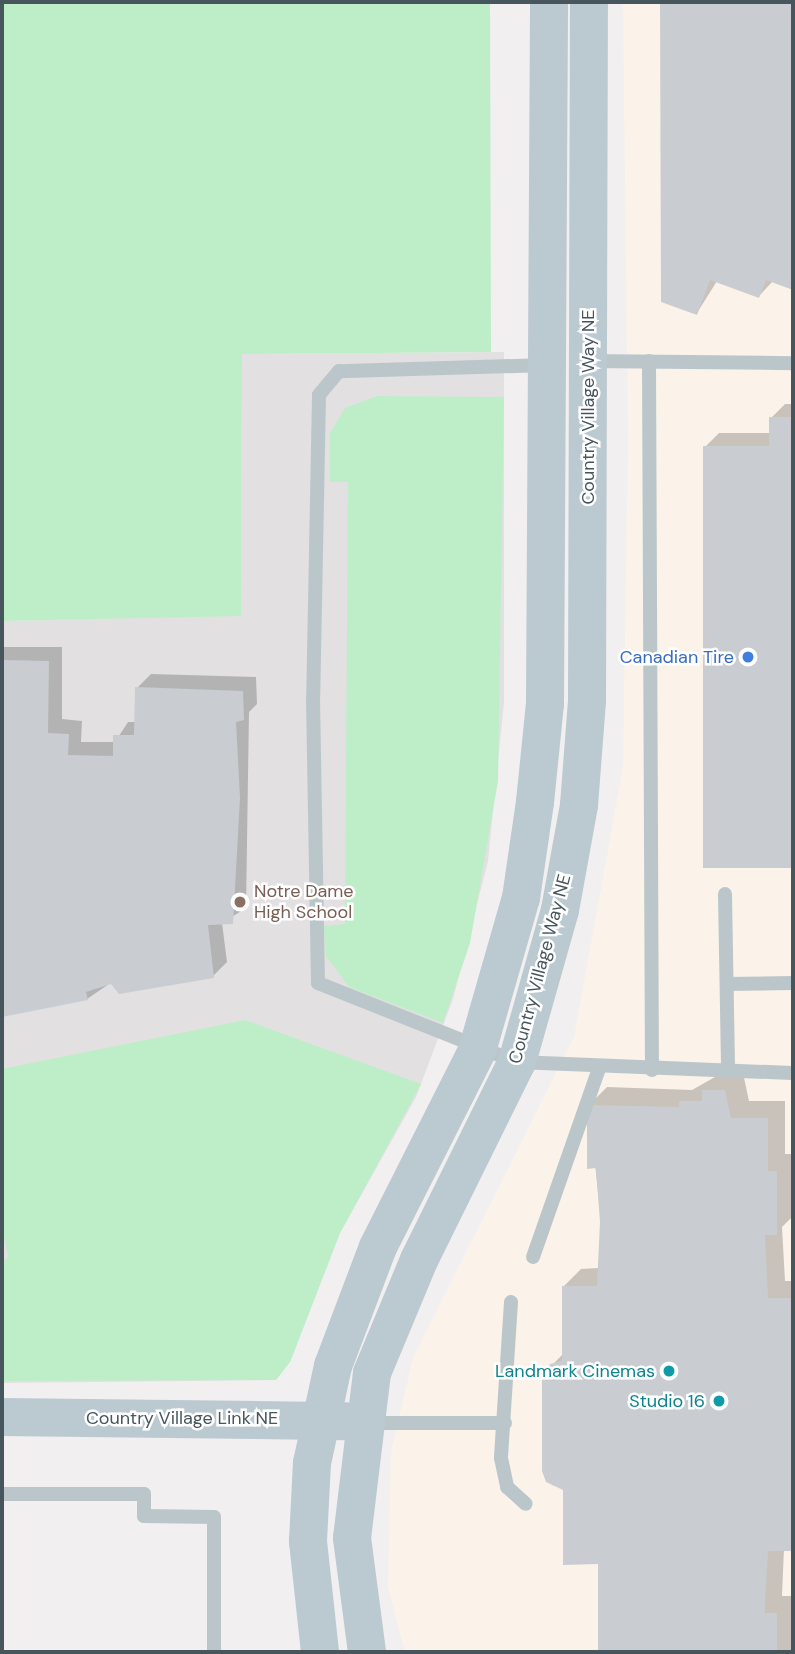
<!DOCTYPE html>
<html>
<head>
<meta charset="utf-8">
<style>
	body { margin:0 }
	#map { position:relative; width:795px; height:1654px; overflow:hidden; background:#f1efef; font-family:"DM Sans",sans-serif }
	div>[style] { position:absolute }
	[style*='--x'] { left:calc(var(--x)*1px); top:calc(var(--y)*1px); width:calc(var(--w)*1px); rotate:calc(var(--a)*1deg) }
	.commercial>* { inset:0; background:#fbf3e9 }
	.education>* { inset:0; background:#e2e0e1 }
	.green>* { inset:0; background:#beeec8 }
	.shadow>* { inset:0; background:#0003 }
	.building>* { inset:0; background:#c9cdd1 }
	.lane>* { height:14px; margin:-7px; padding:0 7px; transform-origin:7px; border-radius:7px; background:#bbc6cb }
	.secondary>* { height:38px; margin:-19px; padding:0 19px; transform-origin:19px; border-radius:19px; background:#bbc9d0 }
	.dots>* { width:19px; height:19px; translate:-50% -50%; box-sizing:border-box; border:4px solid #fff; border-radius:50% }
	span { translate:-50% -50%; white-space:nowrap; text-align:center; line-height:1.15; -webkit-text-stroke:5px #fff; paint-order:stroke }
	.street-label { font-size:18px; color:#47565c }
	.shop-label { font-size:18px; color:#366cbe }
	.right { translate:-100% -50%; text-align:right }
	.education-label { font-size:18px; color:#785e54 }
	.left { translate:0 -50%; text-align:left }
	.culture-label { font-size:18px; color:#0d838f }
	.frame { position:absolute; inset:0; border:4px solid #47565c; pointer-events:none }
</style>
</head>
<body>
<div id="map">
	<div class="commercial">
		<i style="clip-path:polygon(623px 2px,793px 2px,793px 1652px,405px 1652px,388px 1587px,391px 1451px,413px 1358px,574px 1037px,623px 767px,628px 442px)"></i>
	</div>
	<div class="education">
		<i style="clip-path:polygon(504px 352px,504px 702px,488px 861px,453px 999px,416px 1097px,340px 1233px,290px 1362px,276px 1380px,2px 1383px,2px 621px,241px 615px,242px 354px)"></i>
	</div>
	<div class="green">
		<i style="clip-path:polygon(2px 2px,490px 2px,491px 352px,242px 354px,241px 616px,2px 621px)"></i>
		<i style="clip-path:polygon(377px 396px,504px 397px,498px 781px,470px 943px,443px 1023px,349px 987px,326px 956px,324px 926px,345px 924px,348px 482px,330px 482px,330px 433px,345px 408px)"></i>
		<i style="clip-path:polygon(245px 1020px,421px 1084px,340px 1233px,290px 1362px,276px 1380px,2px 1381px,2px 1263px,8px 1257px,2px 1225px,2px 1069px)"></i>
	</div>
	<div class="shadow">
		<i style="clip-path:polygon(662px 2px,793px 2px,793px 288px,773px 281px,759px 296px,717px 281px,697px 313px,663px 301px)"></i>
		<i style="clip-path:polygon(785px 404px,793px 404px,793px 866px,705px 866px,705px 447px,719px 433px,771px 433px,771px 418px)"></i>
		<i style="clip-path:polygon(2px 647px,62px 647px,62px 719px,82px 721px,81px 742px,115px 742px,128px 722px,136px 722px,137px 688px,151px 674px,256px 677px,257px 704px,249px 712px,246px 908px,222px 923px,227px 962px,213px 976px,112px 982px,87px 999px,2px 1016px)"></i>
		<i style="clip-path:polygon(722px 1073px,743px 1073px,749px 1101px,785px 1101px,785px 1154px,793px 1154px,793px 1216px,782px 1227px,785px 1281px,793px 1281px,793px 1548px,784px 1549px,782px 1596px,793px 1596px,793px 1652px,602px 1652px,600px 1563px,565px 1488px,552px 1485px,544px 1470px,552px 1365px,564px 1353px,563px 1287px,581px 1269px,599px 1268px,601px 1222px,589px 1105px,607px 1087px,692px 1090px)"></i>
	</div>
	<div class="building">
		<i style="clip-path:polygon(660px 2px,793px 2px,793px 290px,766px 280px,759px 298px,710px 280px,697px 315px,661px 302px)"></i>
		<i style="clip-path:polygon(769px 417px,793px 417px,793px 868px,703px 868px,703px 446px,769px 446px)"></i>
		<i style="clip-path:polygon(2px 660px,49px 661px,48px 733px,69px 734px,68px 755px,113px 756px,113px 735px,134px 735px,135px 687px,243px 691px,244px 720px,236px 722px,240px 798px,233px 924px,208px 925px,214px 978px,119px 994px,111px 984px,86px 992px,88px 1000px,2px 1017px)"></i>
		<i style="clip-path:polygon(702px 1090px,725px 1090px,731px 1118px,768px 1118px,768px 1171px,777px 1171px,777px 1235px,765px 1235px,768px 1298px,793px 1298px,793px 1551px,768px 1551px,765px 1605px,765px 1613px,777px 1613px,777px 1652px,598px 1652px,598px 1564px,563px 1565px,563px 1490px,546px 1482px,542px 1471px,542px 1380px,550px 1364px,562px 1361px,562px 1286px,597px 1286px,600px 1222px,596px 1168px,587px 1169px,587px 1105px,679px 1107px,679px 1101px,702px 1101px)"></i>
	</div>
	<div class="lane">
		<i style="--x:588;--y:361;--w:205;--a:0.6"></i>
		<i style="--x:649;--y:361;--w:709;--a:89.76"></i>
		<i style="--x:547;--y:365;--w:208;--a:178.3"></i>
		<i style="--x:339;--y:371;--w:31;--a:130"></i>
		<i style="--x:319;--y:395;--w:303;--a:91.1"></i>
		<i style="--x:313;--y:698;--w:285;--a:89"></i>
		<i style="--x:318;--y:983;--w:214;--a:21.7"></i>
		<i style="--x:517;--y:1062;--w:276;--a:2.3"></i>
		<i style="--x:725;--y:894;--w:176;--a:89"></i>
		<i style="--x:727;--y:984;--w:66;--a:-0.9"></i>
		<i style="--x:533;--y:1257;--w:199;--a:-70.7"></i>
		<i style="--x:511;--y:1302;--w:156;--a:93.7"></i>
		<i style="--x:501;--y:1458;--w:30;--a:78"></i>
		<i style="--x:507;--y:1487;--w:25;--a:42"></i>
		<i style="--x:366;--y:1423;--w:139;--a:0"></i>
		<i style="--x:2;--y:1494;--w:142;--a:0"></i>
		<i style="--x:144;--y:1494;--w:22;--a:90"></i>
		<i style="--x:144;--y:1516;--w:70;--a:0.8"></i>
		<i style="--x:214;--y:1517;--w:135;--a:90"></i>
	</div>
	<div class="secondary">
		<i style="--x:2;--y:1417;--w:344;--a:0.7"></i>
		<i style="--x:320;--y:1652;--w:112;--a:-96.2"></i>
		<i style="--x:308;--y:1541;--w:78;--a:-87.1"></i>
		<i style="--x:312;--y:1463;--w:99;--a:-77.8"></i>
		<i style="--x:333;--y:1366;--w:127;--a:-69.3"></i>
		<i style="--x:378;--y:1247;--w:220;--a:-63.2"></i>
		<i style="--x:477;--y:1051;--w:159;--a:-74"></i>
		<i style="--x:521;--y:898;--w:97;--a:-81.7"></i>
		<i style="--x:535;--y:802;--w:99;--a:-84.2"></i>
		<i style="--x:545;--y:704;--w:702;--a:-89.67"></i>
		<i style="--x:367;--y:1652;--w:115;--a:-97.5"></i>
		<i style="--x:352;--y:1538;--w:166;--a:-83.1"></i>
		<i style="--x:372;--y:1373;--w:122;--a:-67.4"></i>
		<i style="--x:419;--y:1260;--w:221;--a:-63.7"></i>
		<i style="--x:517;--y:1062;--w:158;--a:-74.2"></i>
		<i style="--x:560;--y:910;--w:107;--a:-79.7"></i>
		<i style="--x:579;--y:805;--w:105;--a:-85.6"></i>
		<i style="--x:587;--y:700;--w:698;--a:-89.84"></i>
	</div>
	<div class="dots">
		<i style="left:748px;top:657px;background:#3f7fe0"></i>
		<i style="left:240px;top:902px;background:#8d6e63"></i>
		<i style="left:669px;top:1371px;background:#0f9aa8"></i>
		<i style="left:719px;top:1401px;background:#0f9aa8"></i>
	</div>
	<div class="street-label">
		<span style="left:588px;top:407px;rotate:-90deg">Country Village Way NE</span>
		<span style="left:540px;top:969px;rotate:-75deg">Country Village Way NE</span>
		<span style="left:182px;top:1418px">Country Village Link NE</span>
	</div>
	<div class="shop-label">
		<span class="right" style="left:734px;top:657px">Canadian Tire</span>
	</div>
	<div class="education-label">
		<span class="left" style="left:254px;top:902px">Notre Dame<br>High School</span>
	</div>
	<div class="culture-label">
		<span class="right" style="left:655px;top:1371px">Landmark Cinemas</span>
		<span class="right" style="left:705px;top:1401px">Studio 16</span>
	</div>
	<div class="frame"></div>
</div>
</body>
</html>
